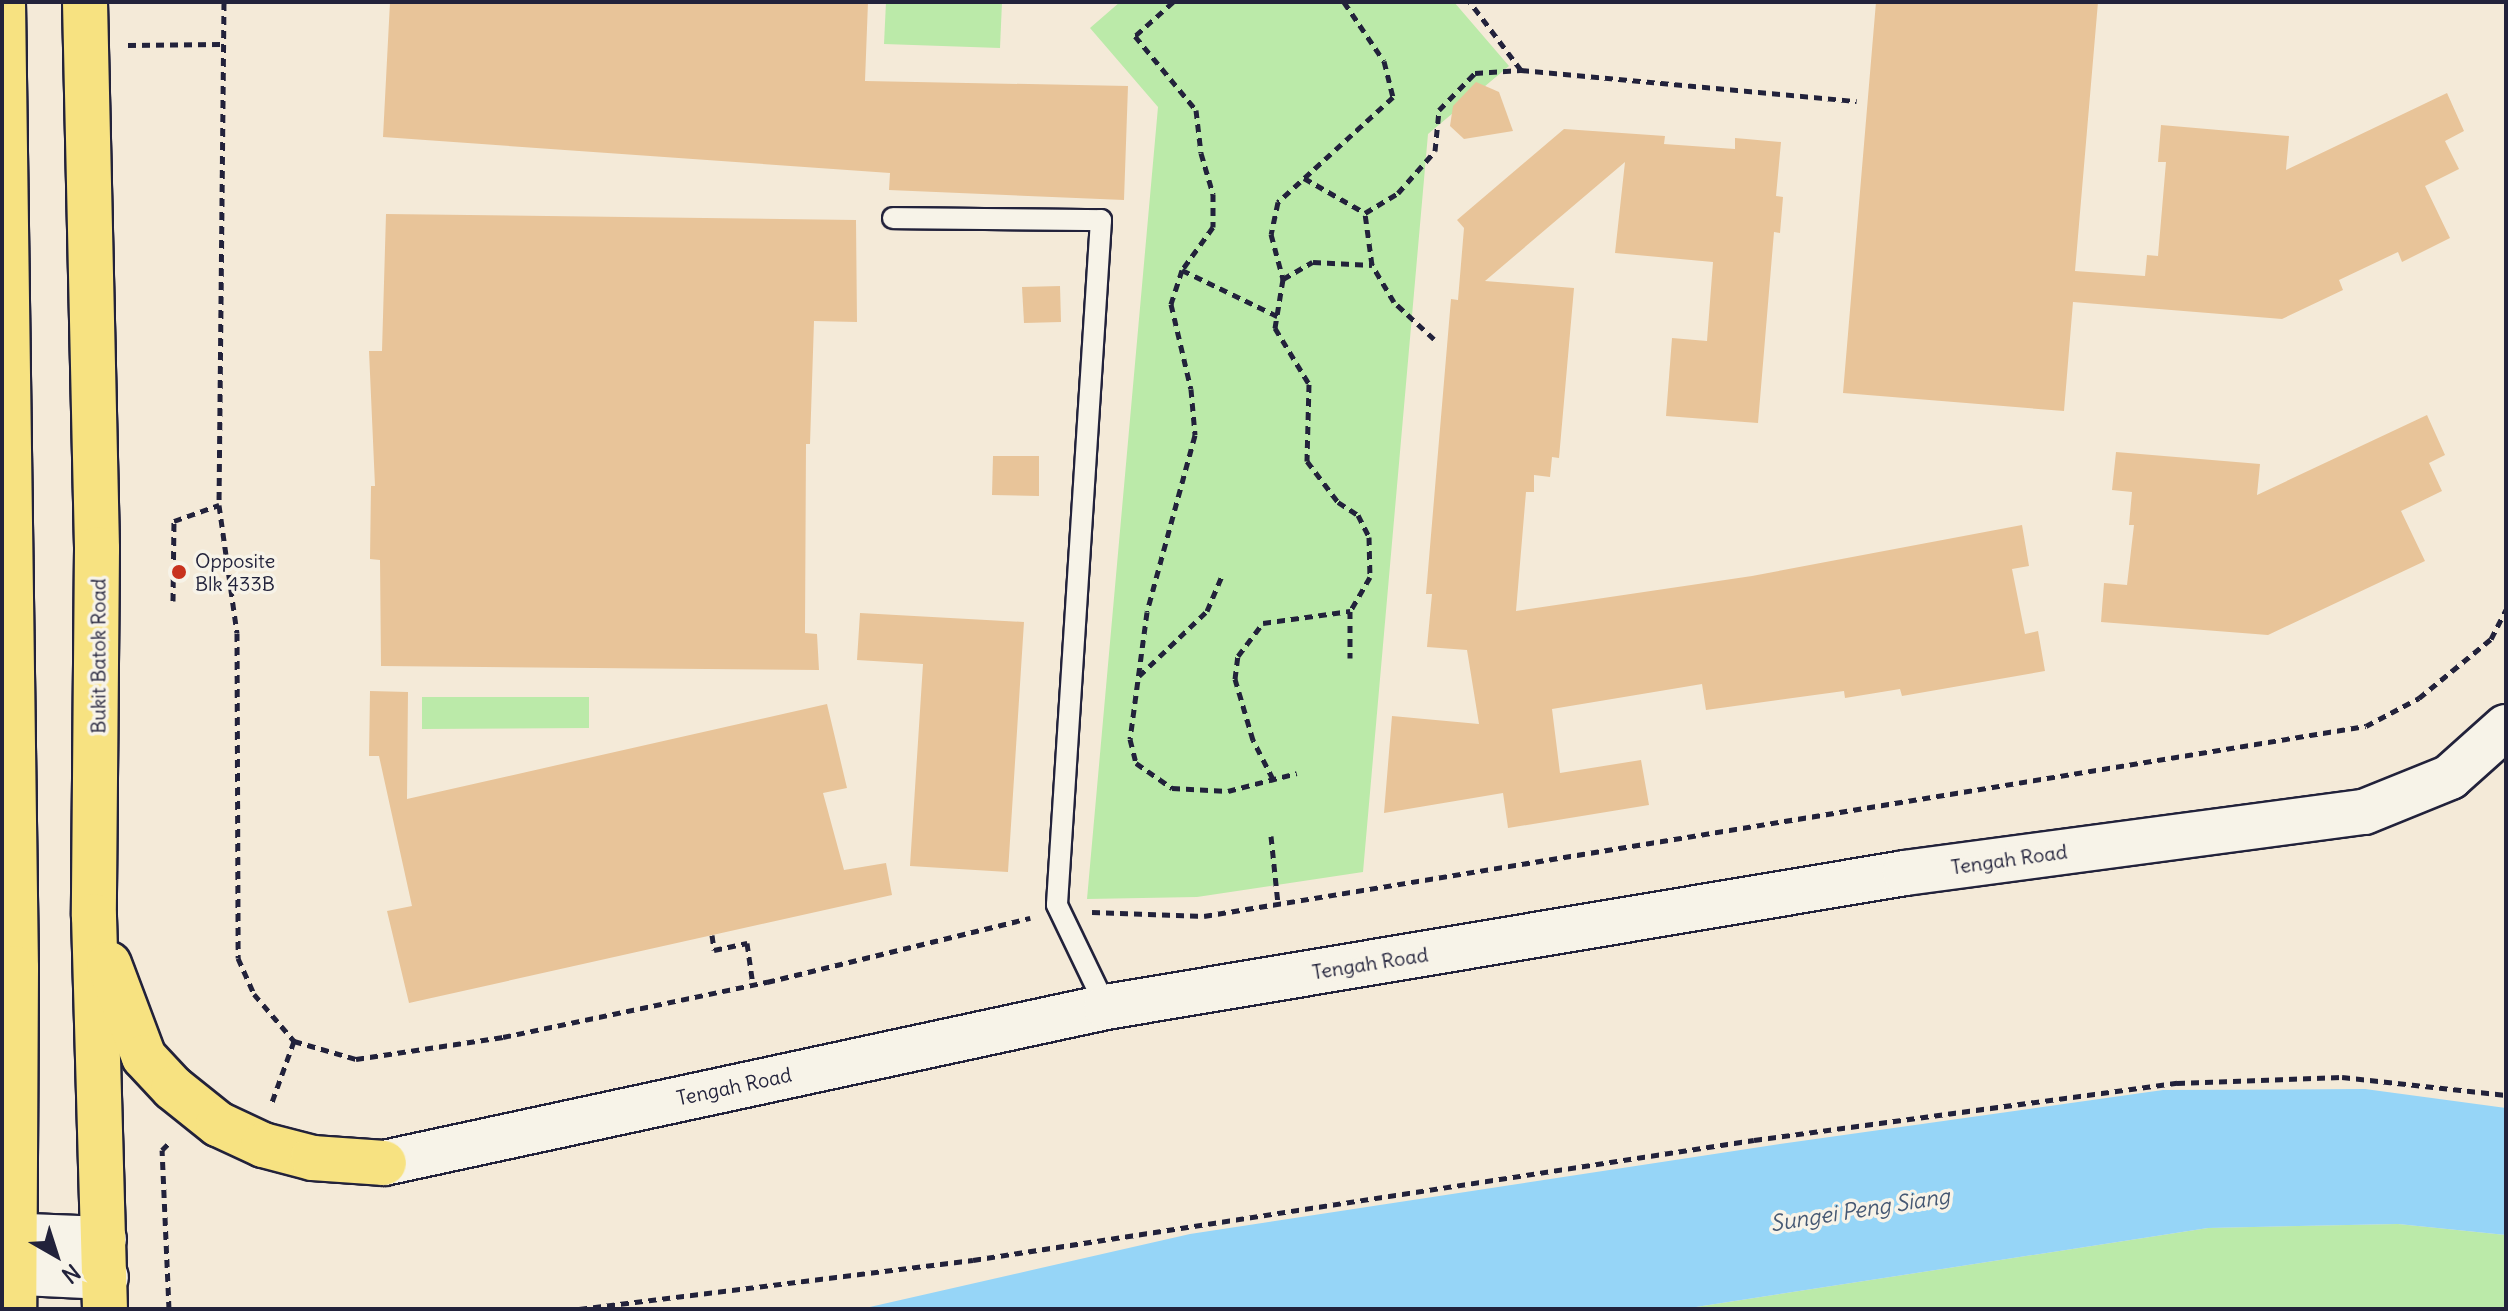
<!DOCTYPE html>
<html>
<head>
<meta charset="utf-8">
<style>
	body { margin:0 }
	#map { position:relative; width:2508px; height:1311px; overflow:hidden; background:#f4ead8; font-family:Delius,sans-serif }
	div>[style] { position:absolute }
	[style*='--x'] { left:calc(var(--x)*1px); top:calc(var(--y)*1px); width:calc(var(--w)*1px); rotate:calc(var(--a)*1deg) }
	.green>* { inset:0; background:#bbeaa9 }
	.water>* { inset:0; background:#96d5f7 }
	.building>* { inset:0; background:#e8c499 }
	.path>* { height:5px; margin-top:-2.5px; transform-origin:0; background:repeating-linear-gradient(90deg,#22223b 0 8px,transparent 0 14px) }
	.roads { filter:drop-shadow(2px 0 #22223b) drop-shadow(-2px 0 #22223b) drop-shadow(0 2px #22223b) drop-shadow(0 -2px #22223b) }
	.lane>* { height:20px; margin:-10px; padding:0 10px; transform-origin:10px; border-radius:10px; background:#f7f3e8 }
	.secondary>* { height:44px; margin:-22px; padding:0 22px; transform-origin:22px; border-radius:22px; background:#f7f3e8 }
	.primary>* { height:44px; margin:-22px; padding:0 22px; transform-origin:22px; border-radius:22px; background:#f7e281 }
	.dots>* { width:22px; height:22px; translate:-50% -50%; box-sizing:border-box; border:4px solid #f7f3e8; border-radius:50% }
	span { translate:-50% -50%; white-space:nowrap; text-align:center; line-height:1.15; -webkit-text-stroke:7px #f7f3e8; paint-order:stroke }
	.poi-label { font-size:20px; color:#22223b }
	.left { translate:0 -50%; text-align:left }
	.street-label { font-size:20px; color:#22223b }
	.water-label { font-size:22px; color:#455873; font-style:italic }
	.frame { position:absolute; inset:0; border:4px solid #22223b; pointer-events:none }
	.north { position:absolute; left:16px; top:1215px; width:80px; height:80px; -webkit-text-stroke:6px #f7f3e8; paint-order:stroke; rotate:141deg; font-size:22px; font-weight:700; line-height:32px; text-align:center; color:#22223b }
	.north::after { content:''; display:block; margin:auto; width:28px; height:36px; background:#22223b; clip-path:polygon(50% 0,100% 100%,50% 72%,0 100%) }
</style>
</head>
<body>
<div id="map">
	<div class="green">
		<i style="clip-path:polygon(886px 2px,1002px 2px,1000px 48px,884px 44px)"></i>
		<i style="clip-path:polygon(1120px 2px,1454px 2px,1509px 66px,1428px 134px,1363px 872px,1197px 897px,1087px 899px,1158px 107px,1090px 28px)"></i>
		<i style="clip-path:polygon(422px 697px,589px 697px,589px 728px,422px 729px)"></i>
		<i style="clip-path:polygon(2398px 1224px,2506px 1235px,2506px 1309px,1683px 1309px,2208px 1228px)"></i>
	</div>
	<div class="water">
		<i style="clip-path:polygon(2365px 1089px,2506px 1108px,2506px 1235px,2398px 1224px,2208px 1228px,1683px 1309px,861px 1309px,1190px 1234px,1787px 1143px,2163px 1090px)"></i>
	</div>
	<div class="building">
		<i style="clip-path:polygon(390px 2px,868px 2px,865px 81px,1128px 86px,1124px 200px,889px 190px,890px 173px,383px 137px)"></i>
		<i style="clip-path:polygon(1876px 2px,2098px 2px,2075px 271px,2145px 276px,2147px 255px,2158px 256px,2166px 162px,2158px 162px,2161px 125px,2289px 136px,2286px 170px,2447px 93px,2464px 131px,2445px 141px,2459px 169px,2425px 186px,2450px 238px,2402px 262px,2398px 252px,2339px 280px,2343px 290px,2282px 319px,2073px 302px,2064px 411px,1843px 393px)"></i>
		<i style="clip-path:polygon(1476px 82px,1499px 92px,1513px 131px,1464px 139px,1450px 126px,1453px 106px)"></i>
		<i style="clip-path:polygon(1564px 129px,1665px 136px,1664px 144px,1735px 149px,1735px 138px,1781px 142px,1776px 196px,1783px 197px,1780px 233px,1774px 232px,1758px 423px,1666px 416px,1672px 338px,1707px 341px,1713px 262px,1615px 253px,1625px 162px,1485px 281px,1574px 288px,1559px 458px,1552px 457px,1550px 477px,1534px 475px,1534px 492px,1526px 492px,1516px 611px,1752px 576px,2022px 525px,2029px 566px,2012px 569px,2025px 634px,2038px 631px,2045px 671px,1902px 696px,1900px 689px,1845px 698px,1844px 691px,1706px 710px,1702px 684px,1552px 709px,1560px 773px,1641px 760px,1649px 805px,1508px 828px,1503px 793px,1384px 813px,1392px 716px,1479px 724px,1467px 650px,1427px 647px,1432px 594px,1426px 594px,1451px 299px,1458px 300px,1464px 228px,1457px 220px)"></i>
		<i style="clip-path:polygon(386px 214px,856px 220px,857px 322px,814px 321px,810px 444px,806px 444px,805px 633px,817px 634px,819px 670px,381px 666px,380px 560px,370px 559px,371px 486px,375px 486px,369px 351px,382px 351px)"></i>
		<i style="clip-path:polygon(1060px 286px,1061px 322px,1024px 323px,1022px 287px)"></i>
		<i style="clip-path:polygon(2427px 415px,2445px 455px,2429px 463px,2442px 491px,2401px 511px,2425px 561px,2268px 635px,2101px 622px,2104px 583px,2127px 585px,2134px 525px,2129px 525px,2132px 492px,2112px 490px,2116px 452px,2260px 464px,2257px 495px)"></i>
		<i style="clip-path:polygon(993px 456px,1039px 456px,1039px 496px,992px 495px)"></i>
		<i style="clip-path:polygon(860px 613px,1024px 622px,1008px 872px,910px 866px,923px 664px,857px 660px)"></i>
		<i style="clip-path:polygon(370px 691px,408px 692px,407px 799px,827px 704px,847px 788px,823px 793px,844px 870px,886px 863px,892px 895px,409px 1003px,387px 911px,412px 906px,379px 756px,369px 756px)"></i>
	</div>
	<div class="path">
		<i style="--x:224;--y:2;--w:503;--a:90.57"></i>
		<i style="--x:219;--y:505;--w:129;--a:82"></i>
		<i style="--x:237;--y:633;--w:325;--a:89.8"></i>
		<i style="--x:238;--y:958;--w:39;--a:66"></i>
		<i style="--x:254;--y:994;--w:62;--a:49.6"></i>
		<i style="--x:294;--y:1041;--w:65;--a:109.8"></i>
		<i style="--x:1173;--y:2;--w:51;--a:138.2"></i>
		<i style="--x:1135;--y:36;--w:96;--a:50.5"></i>
		<i style="--x:1196;--y:110;--w:43;--a:83.4"></i>
		<i style="--x:1201;--y:153;--w:43;--a:73.7"></i>
		<i style="--x:1213;--y:194;--w:33;--a:90"></i>
		<i style="--x:1213;--y:227;--w:53;--a:125.8"></i>
		<i style="--x:1182;--y:270;--w:36;--a:108"></i>
		<i style="--x:1171;--y:304;--w:87;--a:76.8"></i>
		<i style="--x:1191;--y:389;--w:46;--a:85"></i>
		<i style="--x:1195;--y:435;--w:183;--a:105.2"></i>
		<i style="--x:1147;--y:612;--w:128;--a:97.6"></i>
		<i style="--x:1130;--y:739;--w:25;--a:76"></i>
		<i style="--x:1136;--y:763;--w:44;--a:34.8"></i>
		<i style="--x:1172;--y:788;--w:56;--a:3.1"></i>
		<i style="--x:1228;--y:791;--w:71;--a:-14.6"></i>
		<i style="--x:1344;--y:2;--w:71;--a:55.9"></i>
		<i style="--x:1384;--y:61;--w:37;--a:76"></i>
		<i style="--x:1393;--y:97;--w:156;--a:137.6"></i>
		<i style="--x:1278;--y:202;--w:33;--a:102"></i>
		<i style="--x:1271;--y:234;--w:47;--a:75.1"></i>
		<i style="--x:1283;--y:279;--w:50;--a:99.3"></i>
		<i style="--x:1275;--y:328;--w:66;--a:58.7"></i>
		<i style="--x:1309;--y:384;--w:77;--a:91.5"></i>
		<i style="--x:1307;--y:461;--w:51;--a:52.9"></i>
		<i style="--x:1338;--y:502;--w:24;--a:33"></i>
		<i style="--x:1358;--y:515;--w:25;--a:63"></i>
		<i style="--x:1369;--y:537;--w:40;--a:88.6"></i>
		<i style="--x:1370;--y:577;--w:39;--a:120"></i>
		<i style="--x:1350;--y:611;--w:47;--a:90"></i>
		<i style="--x:128;--y:45;--w:92;--a:-0.6"></i>
		<i style="--x:1521;--y:70;--w:337;--a:5.3"></i>
		<i style="--x:1304;--y:178;--w:70;--a:29.8"></i>
		<i style="--x:1182;--y:270;--w:106;--a:25.8"></i>
		<i style="--x:1283;--y:279;--w:34;--a:-30"></i>
		<i style="--x:1313;--y:262;--w:59;--a:2.9"></i>
		<i style="--x:1434;--y:339;--w:54;--a:-137.2"></i>
		<i style="--x:1394;--y:302;--w:43;--a:-120.7"></i>
		<i style="--x:1372;--y:265;--w:52;--a:-97.7"></i>
		<i style="--x:1365;--y:213;--w:39;--a:-31"></i>
		<i style="--x:1398;--y:193;--w:56;--a:-48.6"></i>
		<i style="--x:1435;--y:151;--w:41;--a:-84.4"></i>
		<i style="--x:1439;--y:110;--w:52;--a:-45.8"></i>
		<i style="--x:1475;--y:73;--w:46;--a:-3.7"></i>
		<i style="--x:1521;--y:70;--w:85;--a:-126.9"></i>
		<i style="--x:173;--y:601;--w:80;--a:-89.3"></i>
		<i style="--x:174;--y:521;--w:48;--a:-19.6"></i>
		<i style="--x:1139;--y:676;--w:94;--a:-43.7"></i>
		<i style="--x:1207;--y:611;--w:38;--a:-67"></i>
		<i style="--x:1273;--y:779;--w:44;--a:-117.1"></i>
		<i style="--x:1253;--y:740;--w:64;--a:-106.4"></i>
		<i style="--x:1235;--y:679;--w:23;--a:-83"></i>
		<i style="--x:1238;--y:656;--w:41;--a:-52.9"></i>
		<i style="--x:1263;--y:623;--w:88;--a:-7.9"></i>
		<i style="--x:1271;--y:836;--w:68;--a:84.1"></i>
		<i style="--x:1092;--y:912;--w:112;--a:2"></i>
		<i style="--x:1204;--y:916;--w:1177;--a:-9.29"></i>
		<i style="--x:2366;--y:726;--w:60;--a:-27.8"></i>
		<i style="--x:2419;--y:698;--w:43;--a:-39.3"></i>
		<i style="--x:2452;--y:671;--w:50;--a:-39.4"></i>
		<i style="--x:2491;--y:639;--w:33;--a:-63"></i>
		<i style="--x:712;--y:935;--w:15;--a:82"></i>
		<i style="--x:714;--y:950;--w:34;--a:-12"></i>
		<i style="--x:747;--y:943;--w:42;--a:81.9"></i>
		<i style="--x:294;--y:1041;--w:65;--a:16.2"></i>
		<i style="--x:356;--y:1059;--w:149;--a:-8.5"></i>
		<i style="--x:503;--y:1037;--w:270;--a:-11.8"></i>
		<i style="--x:767;--y:982;--w:271;--a:-13.7"></i>
		<i style="--x:169;--y:1309;--w:159;--a:-92.5"></i>
		<i style="--x:162;--y:1150;--w:13;--a:-45"></i>
		<i style="--x:579;--y:1309;--w:397;--a:-7.1"></i>
		<i style="--x:973;--y:1260;--w:790;--a:-8.74"></i>
		<i style="--x:1754;--y:1140;--w:427;--a:-7.7"></i>
		<i style="--x:2177;--y:1083;--w:165;--a:-2.1"></i>
		<i style="--x:2342;--y:1077;--w:165;--a:6.3"></i>
	</div>
	<div class="roads">
		<div class="lane">
			<i style="--x:893;--y:218;--w:208;--a:0.6"></i>
			<i style="--x:1101;--y:220;--w:686;--a:93.68"></i>
			<i style="--x:1057;--y:905;--w:113;--a:64.3"></i>
		</div>
		<div class="secondary">
			<i style="--x:384;--y:1163;--w:739;--a:-12.19"></i>
			<i style="--x:1106;--y:1007;--w:810;--a:-9.52"></i>
			<i style="--x:1905;--y:873;--w:463;--a:-7.6"></i>
			<i style="--x:2364;--y:812;--w:93;--a:-22.1"></i>
			<i style="--x:2450;--y:777;--w:75;--a:-41.8"></i>
			<i style="--x:2;--y:1235;--w:102;--a:2.2"></i>
			<i style="--x:2;--y:1272;--w:104;--a:2.8"></i>
		</div>
		<div class="primary">
			<i style="--x:3;--y:2;--w:966;--a:89.23"></i>
			<i style="--x:16;--y:968;--w:341;--a:90.3"></i>
			<i style="--x:85;--y:2;--w:547;--a:88.74"></i>
			<i style="--x:97;--y:549;--w:367;--a:90.5"></i>
			<i style="--x:94;--y:916;--w:393;--a:88.4"></i>
			<i style="--x:109;--y:964;--w:99;--a:69.4"></i>
			<i style="--x:144;--y:1057;--w:42;--a:46.9"></i>
			<i style="--x:173;--y:1088;--w:58;--a:38.7"></i>
			<i style="--x:218;--y:1124;--w:50;--a:25"></i>
			<i style="--x:263;--y:1145;--w:52;--a:14.6"></i>
			<i style="--x:313;--y:1158;--w:71;--a:4"></i>
		</div>
	</div>
	<div class="dots">
		<i style="left:179px;top:572px;background:#c8321e"></i>
	</div>
	<div class="poi-label">
		<span class="left" style="left:195px;top:572px">Opposite<br>Blk 433B</span>
	</div>
	<div class="street-label">
		<span style="left:98px;top:656px;rotate:-90deg">Bukit Batok Road</span>
		<span style="left:2009px;top:859px;rotate:-8deg">Tengah Road</span>
		<span style="left:1370px;top:963px;rotate:-9deg">Tengah Road</span>
		<span style="left:734px;top:1086px;rotate:-12deg">Tengah Road</span>
	</div>
	<div class="water-label">
		<span style="left:1860px;top:1210px;rotate:-9deg">Sungei Peng Siang</span>
	</div>
	<div class="frame"></div>
	<div class="north">N</div>
</div>
</body>
</html>
